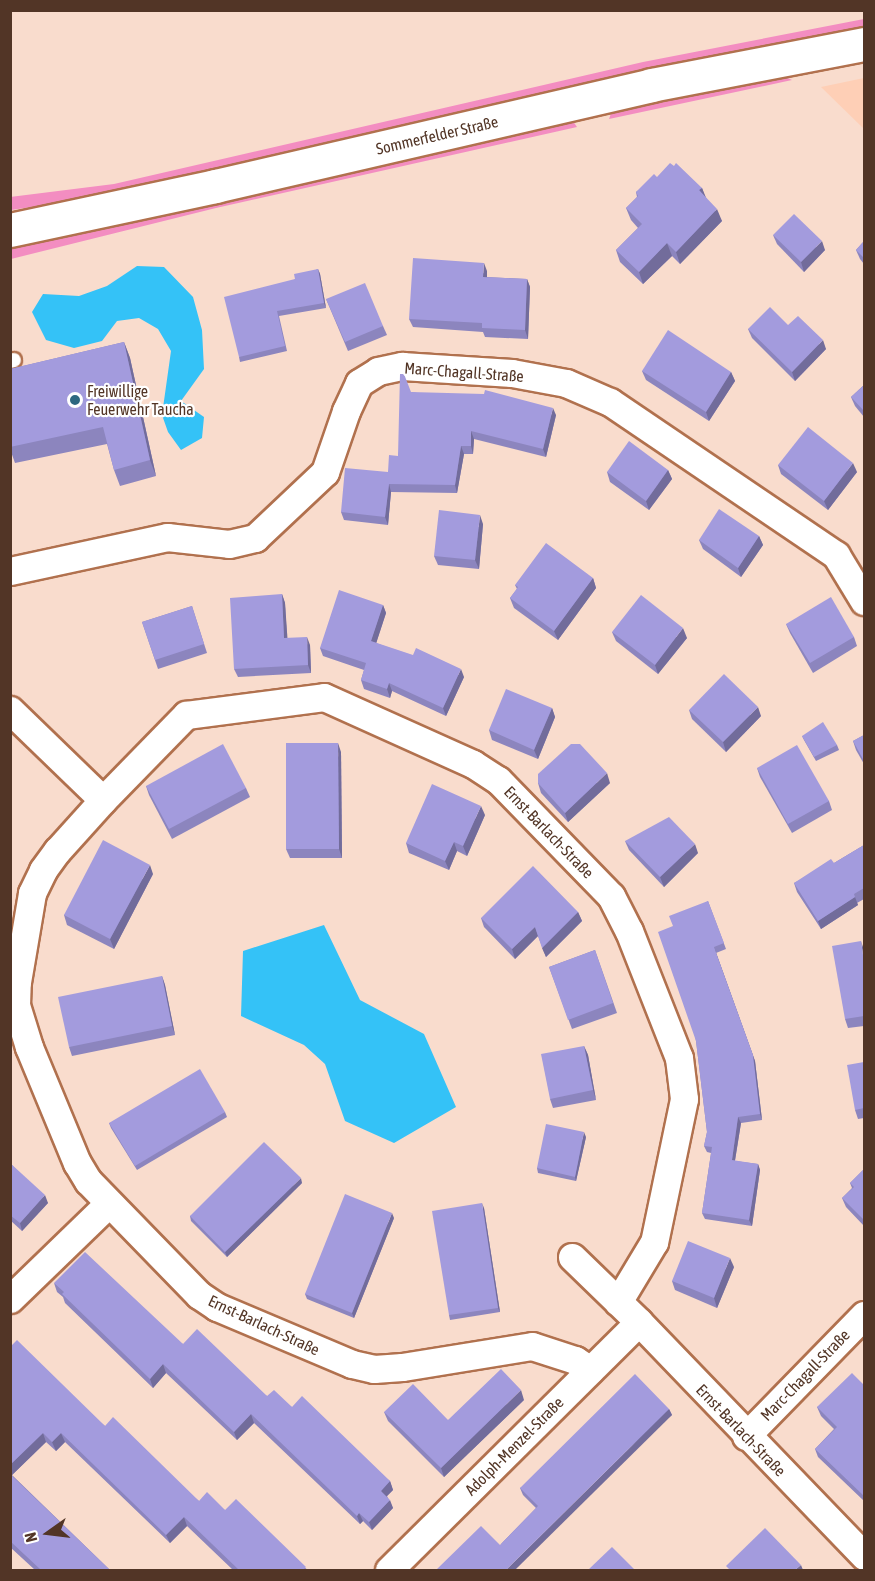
<!DOCTYPE html>
<html>
<head>
<meta charset="utf-8">
<style>
	body { margin:0 }
	#map { position:relative; width:875px; height:1581px; overflow:hidden; background:#f9dccd; font-family:"Asap Condensed",sans-serif }
	div>[style] { position:absolute }
	[style*='--x'] { left:calc(var(--x)*1px); top:calc(var(--y)*1px); width:calc(var(--w)*1px); rotate:calc(var(--a)*1deg) }
	.built>* { inset:0; background:#fecfb6 }
	.green>* { inset:0; background:#f38dc1 }
	.water>* { inset:0; background:#34c2f7 }
	.roads { filter:drop-shadow(2px 0 #b1714e) drop-shadow(-2px 0 #b1714e) drop-shadow(0 2px #b1714e) drop-shadow(0 -2px #b1714e) }
	.service>* { height:14px; margin:-7px; padding:0 7px; transform-origin:7px; border-radius:7px; background:#fff }
	.minor>* { height:27px; margin:-13.5px; padding:0 13.5px; transform-origin:13.5px; border-radius:13.5px; background:#fff }
	.secondary>* { height:33px; margin:-16.5px; padding:0 16.5px; transform-origin:16.5px; border-radius:16.5px; background:#fff }
	.wall>* { inset:0; background:#8c85be }
	.shaded-wall>* { inset:0; background:#726c9b }
	.building>* { inset:0; background:#a39bdd }
	.dots>* { width:16px; height:16px; translate:-50% -50%; box-sizing:border-box; border:3px solid #fff; border-radius:50% }
	span { translate:-50% -50%; white-space:nowrap; text-align:center; line-height:1.15; -webkit-text-stroke:4.5px #fff; paint-order:stroke }
	.street-label { font-size:16px; color:#523526 }
	.poi-label { font-size:16px; color:#523526 }
	.left { translate:0 -50%; text-align:left }
	.frame { position:absolute; inset:0; border:12px solid #523526; pointer-events:none }
	.north { position:absolute; left:18px; top:1503px; width:60px; height:60px; -webkit-text-stroke:4px #fff; paint-order:stroke; rotate:256deg; font-size:16px; font-weight:700; line-height:24px; text-align:center; color:#523526 }
	.north::after { content:''; display:block; margin:auto; width:21px; height:27px; background:#523526; clip-path:polygon(50% 0,100% 100%,50% 72%,0 100%) }
</style>
</head>
<body>
<div id="map">
	<div class="built">
		<i style="clip-path:polygon(864px 78px,864px 129px,821px 87px)"></i>
	</div>
	<div class="green">
		<i style="clip-path:polygon(864px 19px,864px 30px,116px 195px,11px 210px,10px 197px,114px 184px,643px 62px)"></i>
		<i style="clip-path:polygon(783px 76px,792px 80px,609px 119px,613px 108px)"></i>
		<i style="clip-path:polygon(570px 117px,577px 127px,216px 208px,11px 259px,10px 249px)"></i>
	</div>
	<div class="water">
		<i style="clip-path:polygon(137px 266px,164px 267px,193px 297px,202px 330px,204px 369px,181px 401px,204px 417px,202px 438px,181px 450px,168px 432px,162px 415px,171px 351px,158px 329px,139px 318px,117px 321px,102px 341px,74px 348px,46px 340px,32px 312px,43px 294px,79px 296px,107px 286px)"></i>
		<i style="clip-path:polygon(324px 925px,360px 1000px,424px 1034px,456px 1107px,394px 1143px,345px 1121px,325px 1064px,304px 1045px,241px 1016px,243px 951px)"></i>
	</div>
	<div class="roads">
		<div class="service">
			<i style="--x:10;--y:361;--w:4;--a:-14"></i>
		</div>
		<div class="minor">
			<i style="--x:10;--y:571;--w:161;--a:-12.2"></i>
			<i style="--x:167;--y:537;--w:62;--a:6.4"></i>
			<i style="--x:229;--y:544;--w:27;--a:-13"></i>
			<i style="--x:255;--y:538;--w:96;--a:-43.3"></i>
			<i style="--x:325;--y:472;--w:65;--a:-71"></i>
			<i style="--x:346;--y:411;--w:31;--a:-65"></i>
			<i style="--x:359;--y:383;--w:22;--a:-32"></i>
			<i style="--x:378;--y:371;--w:25;--a:-12"></i>
			<i style="--x:402;--y:366;--w:110;--a:3.6"></i>
			<i style="--x:512;--y:373;--w:55;--a:10.5"></i>
			<i style="--x:566;--y:383;--w:48;--a:23.4"></i>
			<i style="--x:610;--y:402;--w:273;--a:34.1"></i>
			<i style="--x:836;--y:555;--w:54;--a:58.7"></i>
			<i style="--x:10;--y:710;--w:129;--a:44.1"></i>
			<i style="--x:572;--y:1257;--w:93;--a:44.1"></i>
			<i style="--x:639;--y:1322;--w:325;--a:46.1"></i>
			<i style="--x:10;--y:1299;--w:136;--a:-44.1"></i>
			<i style="--x:590;--y:1370;--w:18;--a:-146"></i>
			<i style="--x:575;--y:1360;--w:45;--a:-162"></i>
			<i style="--x:532;--y:1346;--w:132;--a:170.8"></i>
			<i style="--x:402;--y:1367;--w:28;--a:176"></i>
			<i style="--x:374;--y:1369;--w:23;--a:-167"></i>
			<i style="--x:352;--y:1364;--w:147;--a:-157.1"></i>
			<i style="--x:217;--y:1307;--w:22;--a:-146"></i>
			<i style="--x:199;--y:1295;--w:159;--a:-134.2"></i>
			<i style="--x:88;--y:1181;--w:21;--a:-121"></i>
			<i style="--x:77;--y:1163;--w:126;--a:-112.5"></i>
			<i style="--x:29;--y:1047;--w:44;--a:-107.2"></i>
			<i style="--x:16;--y:1005;--w:23;--a:-88"></i>
			<i style="--x:17;--y:982;--w:90;--a:-80.4"></i>
			<i style="--x:32;--y:893;--w:25;--a:-64"></i>
			<i style="--x:43;--y:870;--w:24;--a:-54"></i>
			<i style="--x:57;--y:851;--w:69;--a:-48"></i>
			<i style="--x:103;--y:800;--w:119;--a:-45.7"></i>
			<i style="--x:186;--y:715;--w:139;--a:-7.4"></i>
			<i style="--x:324;--y:697;--w:163;--a:24.2"></i>
			<i style="--x:473;--y:764;--w:30;--a:33"></i>
			<i style="--x:498;--y:780;--w:162;--a:45.8"></i>
			<i style="--x:611;--y:896;--w:39;--a:63"></i>
			<i style="--x:629;--y:931;--w:136;--a:68.5"></i>
			<i style="--x:679;--y:1058;--w:41;--a:83"></i>
			<i style="--x:684;--y:1099;--w:146;--a:101.8"></i>
			<i style="--x:654;--y:1242;--w:70;--a:121"></i>
			<i style="--x:746;--y:1436;--w:169;--a:-45.7"></i>
			<i style="--x:389;--y:1570;--w:352;--a:-44.8"></i>
		</div>
		<div class="secondary">
			<i style="--x:10;--y:230;--w:210;--a:-12.1"></i>
			<i style="--x:215;--y:186;--w:448;--a:-13"></i>
			<i style="--x:651;--y:85;--w:217;--a:-10.9"></i>
		</div>
	</div>
	<div class="wall">
		<i style="clip-path:polygon(657px 177px,702px 188px,705px 197px,722px 221px,680px 264px,672px 256px,643px 284px,620px 262px,616px 250px,638px 228px,631px 220px,626px 208px,637px 197px,636px 192px)"></i>
		<i style="clip-path:polygon(773px 235px,825px 250px,804px 272px,777px 244px)"></i>
		<i style="clip-path:polygon(864px 241px,864px 264px,860px 259px,856px 250px)"></i>
		<i style="clip-path:polygon(318px 269px,320px 274px,326px 308px,279px 316px,287px 351px,240px 362px,239px 357px,295px 279px)"></i>
		<i style="clip-path:polygon(487px 271px,487px 277px,527px 279px,530px 287px,528px 339px,485px 337px,483px 332px,413px 327px,409px 319px)"></i>
		<i style="clip-path:polygon(326px 299px,383px 326px,387px 335px,348px 351px)"></i>
		<i style="clip-path:polygon(788px 325px,826px 349px,795px 381px,752px 338px,748px 329px)"></i>
		<i style="clip-path:polygon(124px 342px,130px 358px,156px 476px,120px 486px,114px 470px,107px 444px,15px 463px,10px 449px,10px 369px)"></i>
		<i style="clip-path:polygon(642px 371px,731px 372px,735px 381px,709px 421px,646px 380px)"></i>
		<i style="clip-path:polygon(864px 385px,864px 417px,855px 406px,851px 397px)"></i>
		<i style="clip-path:polygon(411px 392px,556px 415px,546px 457px,474px 439px,473px 454px,464px 454px,457px 493px,391px 492px,388px 525px,344px 520px,341px 512px,388px 472px,398px 456px)"></i>
		<i style="clip-path:polygon(778px 465px,857px 472px,828px 510px,781px 474px)"></i>
		<i style="clip-path:polygon(668px 470px,672px 479px,649px 510px,610px 482px,607px 472px)"></i>
		<i style="clip-path:polygon(483px 524px,479px 569px,438px 565px,434px 556px)"></i>
		<i style="clip-path:polygon(759px 536px,763px 545px,741px 577px,703px 549px,699px 540px)"></i>
		<i style="clip-path:polygon(593px 578px,596px 588px,558px 640px,514px 608px,510px 598px,517px 589px,515px 585px)"></i>
		<i style="clip-path:polygon(282px 594px,285px 603px,287px 638px,310px 645px,311px 673px,238px 677px,234px 669px)"></i>
		<i style="clip-path:polygon(383px 605px,386px 613px,376px 643px,464px 677px,446px 716px,392px 691px,390px 698px,364px 689px,361px 680px,364px 670px,323px 656px,320px 648px)"></i>
		<i style="clip-path:polygon(192px 606px,207px 653px,158px 669px,142px 622px)"></i>
		<i style="clip-path:polygon(786px 624px,854px 637px,857px 646px,813px 673px,790px 633px)"></i>
		<i style="clip-path:polygon(612px 632px,687px 638px,658px 674px,616px 641px)"></i>
		<i style="clip-path:polygon(552px 708px,555px 717px,538px 759px,492px 740px,489px 730px)"></i>
		<i style="clip-path:polygon(689px 710px,761px 716px,726px 752px,692px 719px)"></i>
		<i style="clip-path:polygon(864px 735px,864px 764px,856px 750px,853px 741px)"></i>
		<i style="clip-path:polygon(802px 736px,837px 745px,839px 750px,816px 761px,804px 740px)"></i>
		<i style="clip-path:polygon(341px 752px,342px 858px,290px 858px,286px 849px)"></i>
		<i style="clip-path:polygon(757px 768px,829px 801px,832px 810px,792px 833px,760px 777px)"></i>
		<i style="clip-path:polygon(538px 783px,610px 783px,568px 822px,541px 793px)"></i>
		<i style="clip-path:polygon(146px 786px,246px 788px,250px 797px,172px 839px,149px 795px)"></i>
		<i style="clip-path:polygon(485px 815px,467px 856px,457px 851px,449px 870px,409px 853px,406px 843px)"></i>
		<i style="clip-path:polygon(625px 841px,698px 853px,664px 887px,629px 850px)"></i>
		<i style="clip-path:polygon(864px 845px,864px 899px,857px 903px,858px 905px,821px 929px,797px 892px,794px 883px,834px 863px)"></i>
		<i style="clip-path:polygon(153px 874px,114px 949px,67px 925px,64px 915px)"></i>
		<i style="clip-path:polygon(708px 901px,726px 949px,716px 953px,755px 1061px,762px 1120px,741px 1123px,735px 1161px,758px 1164px,760px 1170px,752px 1226px,705px 1219px,702px 1213px,711px 1153px,707px 1152px,704px 1146px,707px 1132px,696px 1041px,673px 926px)"></i>
		<i style="clip-path:polygon(578px 912px,582px 921px,546px 957px,538px 936px,515px 959px,484px 927px,481px 918px)"></i>
		<i style="clip-path:polygon(595px 950px,617px 1013px,572px 1029px,549px 967px)"></i>
		<i style="clip-path:polygon(864px 950px,864px 1026px,848px 1028px,845px 1019px)"></i>
		<i style="clip-path:polygon(162px 976px,165px 985px,175px 1035px,72px 1056px,69px 1047px)"></i>
		<i style="clip-path:polygon(584px 1046px,588px 1055px,596px 1100px,553px 1108px,550px 1099px)"></i>
		<i style="clip-path:polygon(864px 1062px,864px 1118px,858px 1119px,855px 1110px)"></i>
		<i style="clip-path:polygon(225px 1112px,227px 1117px,137px 1170px,111px 1128px,109px 1123px)"></i>
		<i style="clip-path:polygon(586px 1137px,576px 1181px,538px 1173px,537px 1168px)"></i>
		<i style="clip-path:polygon(10px 1163px,48px 1203px,22px 1231px,10px 1220px)"></i>
		<i style="clip-path:polygon(864px 1169px,864px 1226px,846px 1207px,842px 1198px,852px 1188px,850px 1183px)"></i>
		<i style="clip-path:polygon(302px 1183px,227px 1257px,191px 1221px,190px 1216px)"></i>
		<i style="clip-path:polygon(484px 1208px,500px 1312px,450px 1320px,449px 1315px)"></i>
		<i style="clip-path:polygon(394px 1218px,354px 1318px,307px 1299px,305px 1294px)"></i>
		<i style="clip-path:polygon(734px 1267px,717px 1308px,675px 1290px,672px 1281px)"></i>
		<i style="clip-path:polygon(54px 1283px,183px 1344px,267px 1396px,292px 1407px,390px 1481px,393px 1490px,387px 1496px,393px 1508px,372px 1530px,363px 1521px,360px 1524px,254px 1423px,237px 1440px,166px 1373px,153px 1388px,65px 1303px,63px 1297px,57px 1292px)"></i>
		<i style="clip-path:polygon(10px 1347px,105px 1426px,199px 1501px,225px 1510px,308px 1570px,233px 1570px,187px 1526px,170px 1543px,65px 1442px,56px 1451px,46px 1442px,12px 1475px,110px 1570px,35px 1570px,10px 1547px)"></i>
		<i style="clip-path:polygon(864px 1385px,864px 1501px,818px 1457px,815px 1449px,834px 1429px,821px 1416px,817px 1407px)"></i>
		<i style="clip-path:polygon(524px 1400px,444px 1477px,388px 1421px,384px 1412px,448px 1420px)"></i>
		<i style="clip-path:polygon(669px 1409px,672px 1415px,500px 1545px,536px 1508px,523px 1495px,520px 1488px)"></i>
	</div>
	<div class="shaded-wall">
		<i style="clip-path:polygon(702px 188px,707px 200px,699px 190px)"></i>
		<i style="clip-path:polygon(717px 209px,722px 221px,680px 264px,676px 252px)"></i>
		<i style="clip-path:polygon(822px 241px,825px 250px,804px 272px,801px 262px)"></i>
		<i style="clip-path:polygon(667px 243px,672px 256px,643px 284px,639px 272px)"></i>
		<i style="clip-path:polygon(484px 263px,487px 271px,487px 286px,483px 277px)"></i>
		<i style="clip-path:polygon(318px 269px,320px 274px,326px 308px,324px 303px)"></i>
		<i style="clip-path:polygon(527px 279px,530px 287px,528px 339px,525px 330px)"></i>
		<i style="clip-path:polygon(823px 340px,826px 349px,795px 381px,792px 372px)"></i>
		<i style="clip-path:polygon(124px 342px,130px 358px,156px 476px,150px 460px)"></i>
		<i style="clip-path:polygon(731px 372px,735px 381px,709px 421px,706px 412px)"></i>
		<i style="clip-path:polygon(553px 408px,556px 415px,546px 457px,543px 449px)"></i>
		<i style="clip-path:polygon(471px 431px,474px 439px,473px 454px,471px 446px)"></i>
		<i style="clip-path:polygon(461px 446px,464px 454px,457px 493px,455px 485px)"></i>
		<i style="clip-path:polygon(853px 463px,857px 472px,828px 510px,824px 501px)"></i>
		<i style="clip-path:polygon(668px 470px,672px 479px,649px 510px,646px 501px)"></i>
		<i style="clip-path:polygon(389px 484px,391px 492px,388px 525px,385px 517px)"></i>
		<i style="clip-path:polygon(480px 515px,483px 524px,479px 569px,475px 560px)"></i>
		<i style="clip-path:polygon(759px 536px,763px 545px,741px 577px,738px 568px)"></i>
		<i style="clip-path:polygon(593px 578px,596px 588px,558px 640px,554px 631px)"></i>
		<i style="clip-path:polygon(282px 594px,285px 603px,288px 646px,284px 638px)"></i>
		<i style="clip-path:polygon(383px 605px,386px 613px,374px 650px,371px 641px)"></i>
		<i style="clip-path:polygon(683px 628px,687px 638px,658px 674px,655px 665px)"></i>
		<i style="clip-path:polygon(307px 637px,310px 645px,311px 673px,308px 665px)"></i>
		<i style="clip-path:polygon(461px 669px,464px 677px,446px 716px,443px 708px)"></i>
		<i style="clip-path:polygon(389px 683px,392px 691px,390px 698px,387px 689px)"></i>
		<i style="clip-path:polygon(758px 707px,761px 716px,726px 752px,723px 742px)"></i>
		<i style="clip-path:polygon(552px 708px,555px 717px,538px 759px,534px 750px)"></i>
		<i style="clip-path:polygon(338px 743px,341px 752px,342px 858px,339px 849px)"></i>
		<i style="clip-path:polygon(607px 773px,610px 783px,568px 822px,565px 813px)"></i>
		<i style="clip-path:polygon(481px 806px,485px 815px,467px 856px,463px 846px)"></i>
		<i style="clip-path:polygon(454px 842px,457px 851px,449px 870px,445px 861px)"></i>
		<i style="clip-path:polygon(695px 844px,698px 853px,664px 887px,660px 877px)"></i>
		<i style="clip-path:polygon(150px 865px,153px 874px,114px 949px,110px 939px)"></i>
		<i style="clip-path:polygon(855px 897px,858px 905px,821px 929px,818px 921px)"></i>
		<i style="clip-path:polygon(578px 912px,582px 921px,546px 957px,542px 948px)"></i>
		<i style="clip-path:polygon(535px 927px,538px 936px,515px 959px,512px 949px)"></i>
		<i style="clip-path:polygon(861px 941px,864px 950px,864px 962px)"></i>
		<i style="clip-path:polygon(714px 947px,755px 1061px,762px 1120px,760px 1114px)"></i>
		<i style="clip-path:polygon(162px 976px,165px 985px,175px 1035px,172px 1026px)"></i>
		<i style="clip-path:polygon(584px 1046px,588px 1055px,596px 1100px,593px 1090px)"></i>
		<i style="clip-path:polygon(738px 1117px,741px 1123px,734px 1166px,732px 1160px)"></i>
		<i style="clip-path:polygon(584px 1132px,586px 1137px,576px 1181px,575px 1177px)"></i>
		<i style="clip-path:polygon(758px 1164px,760px 1170px,752px 1226px,749px 1220px)"></i>
		<i style="clip-path:polygon(301px 1178px,302px 1183px,227px 1257px,225px 1252px)"></i>
		<i style="clip-path:polygon(45px 1195px,48px 1203px,22px 1231px,20px 1223px)"></i>
		<i style="clip-path:polygon(482px 1203px,484px 1208px,500px 1312px,498px 1308px)"></i>
		<i style="clip-path:polygon(392px 1213px,394px 1218px,354px 1318px,352px 1313px)"></i>
		<i style="clip-path:polygon(730px 1258px,734px 1267px,717px 1308px,714px 1298px)"></i>
		<i style="clip-path:polygon(163px 1364px,166px 1373px,153px 1388px,150px 1379px)"></i>
		<i style="clip-path:polygon(521px 1390px,524px 1400px,444px 1477px,441px 1468px)"></i>
		<i style="clip-path:polygon(669px 1409px,672px 1415px,515px 1570px,506px 1570px)"></i>
		<i style="clip-path:polygon(251px 1414px,254px 1423px,237px 1440px,234px 1432px)"></i>
		<i style="clip-path:polygon(43px 1433px,46px 1442px,10px 1477px,10px 1465px)"></i>
		<i style="clip-path:polygon(61px 1433px,65px 1442px,56px 1451px,52px 1442px)"></i>
		<i style="clip-path:polygon(390px 1481px,393px 1490px,384px 1499px,381px 1491px)"></i>
		<i style="clip-path:polygon(390px 1500px,393px 1508px,372px 1530px,369px 1522px)"></i>
		<i style="clip-path:polygon(359px 1513px,363px 1521px,360px 1524px,357px 1516px)"></i>
		<i style="clip-path:polygon(184px 1517px,187px 1526px,170px 1543px,166px 1535px)"></i>
		<i style="clip-path:polygon(801px 1565px,803px 1570px,795px 1570px)"></i>
	</div>
	<div class="building">
		<i style="clip-path:polygon(670px 163px,674px 166px,676px 163px,702px 188px,699px 190px,717px 209px,676px 252px,667px 243px,639px 272px,616px 250px,642px 224px,626px 208px,638px 196px,636px 192px,654px 174px,657px 177px)"></i>
		<i style="clip-path:polygon(794px 214px,822px 241px,801px 262px,773px 235px)"></i>
		<i style="clip-path:polygon(864px 241px,864px 258px,856px 250px)"></i>
		<i style="clip-path:polygon(413px 258px,484px 263px,483px 277px,527px 279px,525px 330px,482px 328px,482px 323px,409px 319px)"></i>
		<i style="clip-path:polygon(318px 269px,324px 303px,277px 311px,285px 346px,239px 357px,224px 297px,295px 279px,294px 274px)"></i>
		<i style="clip-path:polygon(365px 283px,383px 326px,345px 342px,326px 299px)"></i>
		<i style="clip-path:polygon(770px 307px,788px 325px,798px 316px,823px 340px,792px 372px,748px 329px)"></i>
		<i style="clip-path:polygon(668px 330px,731px 372px,706px 412px,642px 371px)"></i>
		<i style="clip-path:polygon(124px 342px,150px 460px,114px 470px,103px 427px,10px 447px,10px 369px)"></i>
		<i style="clip-path:polygon(400px 374px,404px 374px,411px 392px,484px 394px,485px 390px,553px 408px,543px 449px,471px 431px,471px 446px,461px 446px,455px 485px,389px 484px,385px 517px,341px 512px,345px 468px,388px 472px,389px 455px,398px 456px)"></i>
		<i style="clip-path:polygon(864px 385px,864px 411px,851px 397px)"></i>
		<i style="clip-path:polygon(808px 427px,853px 463px,824px 501px,778px 465px)"></i>
		<i style="clip-path:polygon(629px 441px,668px 470px,646px 501px,607px 472px)"></i>
		<i style="clip-path:polygon(719px 509px,759px 536px,738px 568px,699px 540px)"></i>
		<i style="clip-path:polygon(439px 510px,480px 515px,475px 560px,434px 556px)"></i>
		<i style="clip-path:polygon(546px 543px,593px 578px,554px 631px,510px 598px,518px 587px,515px 585px)"></i>
		<i style="clip-path:polygon(339px 590px,383px 605px,371px 641px,413px 655px,416px 648px,461px 669px,443px 708px,389px 683px,387px 689px,361px 680px,366px 663px,320px 648px)"></i>
		<i style="clip-path:polygon(282px 594px,284px 638px,307px 637px,308px 665px,234px 669px,230px 598px)"></i>
		<i style="clip-path:polygon(641px 595px,683px 628px,655px 665px,612px 632px)"></i>
		<i style="clip-path:polygon(831px 597px,854px 637px,810px 663px,786px 624px)"></i>
		<i style="clip-path:polygon(192px 606px,204px 644px,155px 660px,142px 622px)"></i>
		<i style="clip-path:polygon(724px 674px,758px 707px,723px 742px,689px 710px)"></i>
		<i style="clip-path:polygon(506px 689px,552px 708px,534px 750px,489px 730px)"></i>
		<i style="clip-path:polygon(823px 722px,837px 745px,814px 757px,802px 736px)"></i>
		<i style="clip-path:polygon(864px 735px,864px 761px,853px 741px)"></i>
		<i style="clip-path:polygon(286px 743px,338px 743px,339px 849px,286px 849px)"></i>
		<i style="clip-path:polygon(223px 744px,246px 788px,169px 829px,146px 786px)"></i>
		<i style="clip-path:polygon(571px 744px,580px 744px,607px 773px,565px 813px,538px 783px,538px 774px)"></i>
		<i style="clip-path:polygon(797px 745px,829px 801px,788px 824px,757px 768px)"></i>
		<i style="clip-path:polygon(432px 784px,481px 806px,463px 846px,454px 842px,445px 861px,406px 843px)"></i>
		<i style="clip-path:polygon(669px 817px,695px 844px,660px 877px,625px 841px)"></i>
		<i style="clip-path:polygon(103px 840px,150px 865px,110px 939px,64px 915px)"></i>
		<i style="clip-path:polygon(864px 845px,864px 888px,854px 894px,855px 897px,818px 921px,794px 883px,831px 859px,834px 863px)"></i>
		<i style="clip-path:polygon(533px 866px,578px 912px,542px 948px,535px 927px,512px 949px,481px 918px)"></i>
		<i style="clip-path:polygon(708px 901px,724px 943px,714px 947px,753px 1055px,760px 1114px,738px 1117px,732px 1160px,758px 1164px,749px 1220px,702px 1213px,712px 1147px,704px 1146px,707px 1132px,696px 1041px,658px 932px,673px 926px,669px 916px)"></i>
		<i style="clip-path:polygon(861px 941px,864px 962px,864px 1016px,845px 1019px,832px 946px)"></i>
		<i style="clip-path:polygon(595px 950px,613px 1003px,568px 1020px,549px 967px)"></i>
		<i style="clip-path:polygon(162px 976px,172px 1026px,69px 1047px,58px 997px)"></i>
		<i style="clip-path:polygon(584px 1046px,593px 1090px,550px 1099px,541px 1054px)"></i>
		<i style="clip-path:polygon(864px 1062px,864px 1108px,855px 1110px,847px 1065px)"></i>
		<i style="clip-path:polygon(200px 1069px,225px 1112px,135px 1166px,109px 1123px)"></i>
		<i style="clip-path:polygon(546px 1124px,584px 1132px,575px 1177px,537px 1168px)"></i>
		<i style="clip-path:polygon(264px 1142px,301px 1178px,225px 1252px,190px 1216px)"></i>
		<i style="clip-path:polygon(10px 1163px,45px 1195px,20px 1223px,10px 1215px)"></i>
		<i style="clip-path:polygon(864px 1169px,864px 1220px,842px 1198px,854px 1187px,850px 1183px)"></i>
		<i style="clip-path:polygon(345px 1194px,392px 1213px,352px 1313px,305px 1294px)"></i>
		<i style="clip-path:polygon(482px 1203px,498px 1308px,449px 1315px,432px 1211px)"></i>
		<i style="clip-path:polygon(688px 1241px,730px 1258px,714px 1298px,672px 1281px)"></i>
		<i style="clip-path:polygon(85px 1252px,183px 1344px,197px 1329px,267px 1396px,274px 1390px,292px 1407px,302px 1396px,390px 1481px,381px 1491px,390px 1500px,369px 1522px,359px 1513px,357px 1516px,251px 1414px,234px 1432px,163px 1364px,150px 1379px,62px 1294px,64px 1292px,54px 1283px)"></i>
		<i style="clip-path:polygon(17px 1340px,105px 1426px,113px 1417px,199px 1501px,207px 1492px,225px 1510px,236px 1499px,306px 1567px,303px 1570px,239px 1570px,184px 1517px,166px 1535px,61px 1433px,52px 1442px,43px 1433px,10px 1465px,10px 1347px)"></i>
		<i style="clip-path:polygon(501px 1369px,521px 1390px,441px 1468px,384px 1412px,413px 1384px,448px 1420px)"></i>
		<i style="clip-path:polygon(852px 1373px,864px 1385px,864px 1425px,863px 1427px,864px 1429px,864px 1496px,815px 1449px,837px 1427px,817px 1407px)"></i>
		<i style="clip-path:polygon(635px 1374px,669px 1409px,506px 1570px,436px 1570px,481px 1526px,500px 1545px,538px 1506px,520px 1488px)"></i>
		<i style="clip-path:polygon(10px 1474px,110px 1570px,41px 1570px,10px 1541px)"></i>
		<i style="clip-path:polygon(765px 1528px,801px 1565px,795px 1570px,730px 1570px,726px 1566px)"></i>
		<i style="clip-path:polygon(612px 1547px,635px 1570px,588px 1570px)"></i>
	</div>
	<div class="dots">
		<i style="left:75px;top:400px;background:#2d6780"></i>
	</div>
	<div class="street-label">
		<span style="left:437px;top:135px;rotate:-13deg">Sommerfelder Straße</span>
		<span style="left:464px;top:372px;rotate:4deg">Marc-Chagall-Straße</span>
		<span style="left:549px;top:832px;rotate:46deg">Ernst-Barlach-Straße</span>
		<span style="left:264px;top:1325px;rotate:25deg">Ernst-Barlach-Straße</span>
		<span style="left:805px;top:1375px;rotate:-46deg">Marc-Chagall-Straße</span>
		<span style="left:741px;top:1430px;rotate:46deg">Ernst-Barlach-Straße</span>
		<span style="left:514px;top:1446px;rotate:-45deg">Adolph-Menzel-Straße</span>
	</div>
	<div class="poi-label">
		<span class="left" style="left:87px;top:400px">Freiwillige<br>Feuerwehr Taucha</span>
	</div>
	<div class="frame"></div>
	<div class="north">N</div>
</div>
</body>
</html>
